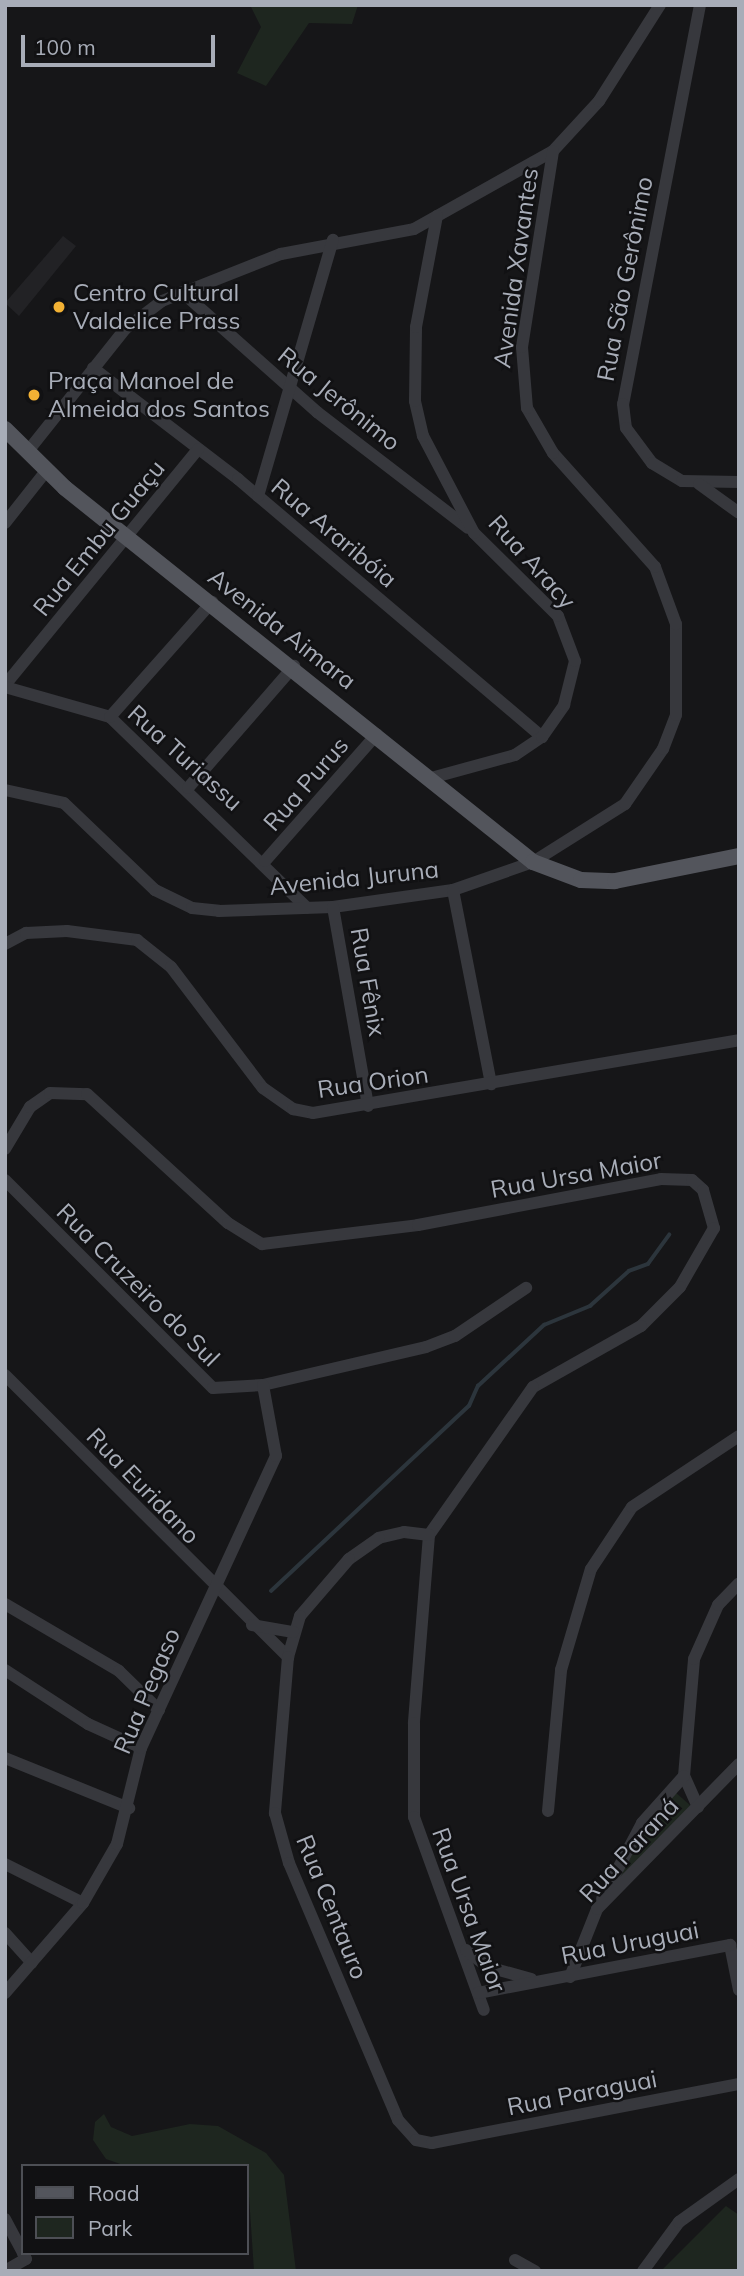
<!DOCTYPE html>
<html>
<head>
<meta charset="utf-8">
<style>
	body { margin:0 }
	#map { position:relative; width:744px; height:2276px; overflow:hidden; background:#161618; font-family:Mulish,sans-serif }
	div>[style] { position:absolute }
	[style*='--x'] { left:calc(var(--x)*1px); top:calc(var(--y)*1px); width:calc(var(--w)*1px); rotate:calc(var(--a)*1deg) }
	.built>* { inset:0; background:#222225 }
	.green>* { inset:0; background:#1e261f }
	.stream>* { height:3.5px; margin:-1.75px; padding:0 1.75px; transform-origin:1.75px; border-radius:1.75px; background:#2c353c }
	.minor>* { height:12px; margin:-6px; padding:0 6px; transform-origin:6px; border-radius:6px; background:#37383d }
	.major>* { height:16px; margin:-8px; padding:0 8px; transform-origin:8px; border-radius:8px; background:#53555c }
	.dots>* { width:19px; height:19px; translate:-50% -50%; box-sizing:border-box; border:4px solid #111113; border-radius:50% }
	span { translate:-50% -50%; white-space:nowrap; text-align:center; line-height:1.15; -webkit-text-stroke:5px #111113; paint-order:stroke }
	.street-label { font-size:24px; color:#a8adb8 }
	.poi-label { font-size:24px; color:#a8adb8 }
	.left { translate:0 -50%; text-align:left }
	.frame { position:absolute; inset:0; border:7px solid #a8adb8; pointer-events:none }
	.legend { position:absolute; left:21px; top:2164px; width:228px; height:91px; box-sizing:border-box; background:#111113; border:2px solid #4d4f55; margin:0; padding:9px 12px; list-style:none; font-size:21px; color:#a8adb8 }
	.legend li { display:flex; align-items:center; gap:14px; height:35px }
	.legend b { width:35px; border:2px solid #4d4f55 }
	.scale { position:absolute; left:21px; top:35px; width:194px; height:32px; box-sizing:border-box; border:4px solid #a8adb8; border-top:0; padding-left:9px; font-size:21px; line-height:24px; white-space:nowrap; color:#a8adb8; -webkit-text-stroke:5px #111113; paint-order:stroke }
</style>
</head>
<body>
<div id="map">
	<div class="built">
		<i style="clip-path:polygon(63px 236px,76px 246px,19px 316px,5px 303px)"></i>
	</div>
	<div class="green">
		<i style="clip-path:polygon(250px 5px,358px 5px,352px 24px,309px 23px,266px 86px,237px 73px,261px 27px)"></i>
		<i style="clip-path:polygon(674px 1791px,691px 1806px,618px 1880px,639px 1832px)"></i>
		<i style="clip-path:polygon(104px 2114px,111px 2127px,132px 2136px,190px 2124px,218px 2126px,266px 2153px,284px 2175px,296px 2271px,254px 2271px,247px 2166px,126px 2166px,106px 2159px,93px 2140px,95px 2122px)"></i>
		<i style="clip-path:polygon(726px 2206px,739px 2215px,739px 2271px,661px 2271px)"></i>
	</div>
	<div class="stream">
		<i style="--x:271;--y:1591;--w:271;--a:-43.1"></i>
		<i style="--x:469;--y:1406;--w:22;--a:-66"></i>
		<i style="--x:478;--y:1386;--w:90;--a:-42.7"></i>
		<i style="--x:544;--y:1325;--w:50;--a:-22.4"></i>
		<i style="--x:590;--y:1306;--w:52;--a:-41.9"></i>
		<i style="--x:629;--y:1271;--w:20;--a:-20"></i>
		<i style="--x:648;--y:1264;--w:36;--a:-54"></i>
	</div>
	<div class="minor">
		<i style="--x:700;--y:5;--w:406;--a:100.9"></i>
		<i style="--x:623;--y:404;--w:24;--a:83"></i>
		<i style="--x:626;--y:428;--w:44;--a:53.4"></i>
		<i style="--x:652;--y:463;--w:35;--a:31"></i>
		<i style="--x:682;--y:481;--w:57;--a:1"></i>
		<i style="--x:182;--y:292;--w:181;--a:41.6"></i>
		<i style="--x:317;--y:412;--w:190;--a:37.5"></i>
		<i style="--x:93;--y:368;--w:183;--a:37.4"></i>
		<i style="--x:238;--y:479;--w:399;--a:40.3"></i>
		<i style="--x:28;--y:451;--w:156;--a:-51.5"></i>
		<i style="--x:125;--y:329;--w:46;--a:-37.1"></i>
		<i style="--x:162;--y:301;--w:128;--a:-21.6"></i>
		<i style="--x:281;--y:254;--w:135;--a:-10.6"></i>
		<i style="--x:414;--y:229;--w:159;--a:-29.3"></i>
		<i style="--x:553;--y:151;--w:68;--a:-47.4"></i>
		<i style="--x:599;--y:101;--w:114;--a:-57.6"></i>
		<i style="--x:699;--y:484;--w:49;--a:35.9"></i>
		<i style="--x:258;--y:496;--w:267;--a:-73.7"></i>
		<i style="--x:5;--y:523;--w:66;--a:-51.7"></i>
		<i style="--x:5;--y:685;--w:305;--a:-50.7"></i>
		<i style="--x:5;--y:687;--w:109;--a:15.9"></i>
		<i style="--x:110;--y:717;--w:274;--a:44.1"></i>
		<i style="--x:110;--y:717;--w:154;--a:-48.4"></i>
		<i style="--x:431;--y:778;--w:87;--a:-15.3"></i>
		<i style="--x:515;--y:755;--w:32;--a:-34"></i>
		<i style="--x:542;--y:737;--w:39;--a:-55"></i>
		<i style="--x:564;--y:705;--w:45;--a:-76"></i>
		<i style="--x:575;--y:661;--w:48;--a:-110.7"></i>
		<i style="--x:558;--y:616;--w:118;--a:-135.3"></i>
		<i style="--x:474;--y:533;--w:110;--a:-117.7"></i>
		<i style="--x:423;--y:436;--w:36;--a:-103"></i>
		<i style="--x:415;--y:401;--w:74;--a:-89.2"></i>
		<i style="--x:416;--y:327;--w:113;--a:-79.3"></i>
		<i style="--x:188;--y:788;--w:162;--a:-49"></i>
		<i style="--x:5;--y:790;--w:60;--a:12.4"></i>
		<i style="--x:64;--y:803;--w:126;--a:43.7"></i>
		<i style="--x:155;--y:890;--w:41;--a:25.9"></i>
		<i style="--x:192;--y:908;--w:27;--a:6"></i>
		<i style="--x:219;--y:911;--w:114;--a:-2"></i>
		<i style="--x:333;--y:907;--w:121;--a:-8.1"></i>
		<i style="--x:453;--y:890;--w:85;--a:-19.3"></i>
		<i style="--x:533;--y:862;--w:109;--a:-32.2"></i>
		<i style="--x:625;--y:804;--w:67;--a:-55.4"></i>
		<i style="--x:663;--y:749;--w:36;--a:-69"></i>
		<i style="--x:676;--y:715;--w:91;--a:-90"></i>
		<i style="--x:676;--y:624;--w:61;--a:-110.2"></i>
		<i style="--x:655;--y:567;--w:153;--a:-131.8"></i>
		<i style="--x:553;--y:453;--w:52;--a:-120"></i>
		<i style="--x:527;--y:408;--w:61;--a:-94.7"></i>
		<i style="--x:522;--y:347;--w:198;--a:-81"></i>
		<i style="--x:265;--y:861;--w:169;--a:-48.6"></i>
		<i style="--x:453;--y:890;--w:198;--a:78.9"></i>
		<i style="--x:333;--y:907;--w:202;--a:80"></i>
		<i style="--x:5;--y:944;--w:24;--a:-28"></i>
		<i style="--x:26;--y:933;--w:41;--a:-2.8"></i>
		<i style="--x:67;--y:931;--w:71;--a:7.3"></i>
		<i style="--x:137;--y:940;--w:43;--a:38.5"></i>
		<i style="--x:171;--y:967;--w:152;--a:52.8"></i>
		<i style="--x:263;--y:1088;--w:37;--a:35"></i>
		<i style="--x:293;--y:1109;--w:20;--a:11"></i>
		<i style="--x:313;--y:1113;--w:432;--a:-9.7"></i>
		<i style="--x:5;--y:1149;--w:49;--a:-59.2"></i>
		<i style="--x:30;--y:1107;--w:24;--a:-35"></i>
		<i style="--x:50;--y:1093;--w:37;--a:2"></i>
		<i style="--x:87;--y:1094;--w:191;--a:42.5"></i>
		<i style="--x:228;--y:1223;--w:40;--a:32"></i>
		<i style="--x:262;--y:1244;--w:157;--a:-6.9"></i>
		<i style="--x:418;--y:1225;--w:247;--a:-10.7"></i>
		<i style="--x:661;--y:1179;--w:31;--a:2"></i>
		<i style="--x:692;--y:1180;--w:15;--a:42"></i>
		<i style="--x:703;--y:1190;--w:40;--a:74"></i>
		<i style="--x:714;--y:1228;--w:68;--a:120"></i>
		<i style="--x:680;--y:1287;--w:55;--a:135"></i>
		<i style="--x:641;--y:1326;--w:124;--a:150.5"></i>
		<i style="--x:533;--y:1387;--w:181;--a:125.1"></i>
		<i style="--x:429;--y:1535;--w:189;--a:94.6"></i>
		<i style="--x:414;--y:1723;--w:94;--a:90"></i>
		<i style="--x:414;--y:1817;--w:205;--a:70.1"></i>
		<i style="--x:5;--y:1180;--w:294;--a:45"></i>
		<i style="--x:213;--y:1388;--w:50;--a:-3.4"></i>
		<i style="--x:263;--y:1385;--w:167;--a:-13.1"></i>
		<i style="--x:426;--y:1347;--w:31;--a:-21"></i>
		<i style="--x:455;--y:1336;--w:86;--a:-34.1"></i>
		<i style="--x:5;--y:1375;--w:400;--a:44.9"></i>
		<i style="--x:429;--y:1535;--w:25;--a:-173"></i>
		<i style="--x:404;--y:1532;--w:26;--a:167"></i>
		<i style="--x:379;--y:1538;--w:37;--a:145"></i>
		<i style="--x:349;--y:1559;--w:75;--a:130.7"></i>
		<i style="--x:300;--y:1616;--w:43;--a:106.3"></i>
		<i style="--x:288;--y:1657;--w:157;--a:94.8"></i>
		<i style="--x:275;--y:1813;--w:52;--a:74.4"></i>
		<i style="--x:289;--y:1863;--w:279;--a:67"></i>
		<i style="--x:398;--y:2120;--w:27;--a:48"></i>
		<i style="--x:416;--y:2140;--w:16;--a:11"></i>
		<i style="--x:432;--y:2143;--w:313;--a:-10.9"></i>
		<i style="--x:5;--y:1604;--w:132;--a:30.4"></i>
		<i style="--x:119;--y:1671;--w:56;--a:44.3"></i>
		<i style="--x:252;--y:1625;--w:42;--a:9.7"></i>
		<i style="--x:5;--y:1670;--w:99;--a:33"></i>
		<i style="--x:88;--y:1724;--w:58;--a:24.4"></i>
		<i style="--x:5;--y:1758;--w:134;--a:22"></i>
		<i style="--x:698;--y:1807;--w:34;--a:-114"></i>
		<i style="--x:684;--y:1776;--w:117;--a:-85.1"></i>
		<i style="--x:694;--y:1659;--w:59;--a:-66"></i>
		<i style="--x:718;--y:1605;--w:30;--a:-46"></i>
		<i style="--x:548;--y:1811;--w:142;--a:-84.7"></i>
		<i style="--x:561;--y:1670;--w:105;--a:-73.5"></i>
		<i style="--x:591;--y:1569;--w:74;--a:-56.5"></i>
		<i style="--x:632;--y:1507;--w:128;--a:-33.6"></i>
		<i style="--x:5;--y:1864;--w:87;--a:26.6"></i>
		<i style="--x:602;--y:1899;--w:86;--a:-62.2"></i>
		<i style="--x:642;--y:1823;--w:63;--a:-48.2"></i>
		<i style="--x:5;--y:1933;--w:40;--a:48"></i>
		<i style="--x:730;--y:1945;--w:46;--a:78.7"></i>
		<i style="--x:466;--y:1950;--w:28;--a:38"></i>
		<i style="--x:488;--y:1967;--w:45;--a:15.6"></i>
		<i style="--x:570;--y:1977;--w:73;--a:-68.3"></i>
		<i style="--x:597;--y:1909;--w:203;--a:-45.6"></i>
		<i style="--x:5;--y:1993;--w:119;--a:-49.1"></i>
		<i style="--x:83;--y:1903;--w:68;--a:-60"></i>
		<i style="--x:117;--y:1844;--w:99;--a:-76"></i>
		<i style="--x:141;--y:1748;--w:322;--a:-65.2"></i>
		<i style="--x:276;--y:1456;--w:72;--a:-100.4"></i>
		<i style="--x:478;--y:1993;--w:257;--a:-10.8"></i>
		<i style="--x:5;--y:2219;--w:38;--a:62"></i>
		<i style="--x:515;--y:2260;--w:23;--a:29"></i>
		<i style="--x:5;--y:2271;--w:24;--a:-30"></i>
		<i style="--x:26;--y:2259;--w:7;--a:-117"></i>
		<i style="--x:643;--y:2271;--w:61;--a:-53.7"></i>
		<i style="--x:679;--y:2222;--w:74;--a:-35.6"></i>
	</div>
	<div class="major">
		<i style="--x:5;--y:429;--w:84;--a:44.5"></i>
		<i style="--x:65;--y:488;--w:599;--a:38.63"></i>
		<i style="--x:533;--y:862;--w:51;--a:20.6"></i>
		<i style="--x:581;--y:880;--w:34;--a:2"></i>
		<i style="--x:615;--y:881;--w:126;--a:-11.4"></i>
	</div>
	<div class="dots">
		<i style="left:59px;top:307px;background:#f2b134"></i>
		<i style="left:34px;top:395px;background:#f2b134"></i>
	</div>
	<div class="street-label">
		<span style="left:516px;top:268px;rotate:-82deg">Avenida Xavantes</span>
		<span style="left:625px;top:279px;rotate:-79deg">Rua São Gerônimo</span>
		<span style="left:339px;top:399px;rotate:39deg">Rua Jerônimo</span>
		<span style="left:334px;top:533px;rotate:40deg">Rua Araribóia</span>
		<span style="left:99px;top:538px;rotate:-51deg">Rua Embu Guaçu</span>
		<span style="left:532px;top:562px;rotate:48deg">Rua Aracy</span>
		<span style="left:282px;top:629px;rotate:38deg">Avenida Aimara</span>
		<span style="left:185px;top:758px;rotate:42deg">Rua Turiassu</span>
		<span style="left:306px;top:784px;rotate:-49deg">Rua Purus</span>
		<span style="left:354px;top:878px;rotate:-6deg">Avenida Juruna</span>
		<span style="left:368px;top:982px;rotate:80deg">Rua Fênix</span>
		<span style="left:373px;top:1082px;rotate:-8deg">Rua Orion</span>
		<span style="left:576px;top:1175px;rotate:-10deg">Rua Ursa Maior</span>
		<span style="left:138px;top:1285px;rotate:45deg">Rua Cruzeiro do Sul</span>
		<span style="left:143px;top:1486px;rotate:46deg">Rua Euridano</span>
		<span style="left:147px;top:1691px;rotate:-67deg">Rua Pegaso</span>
		<span style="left:629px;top:1850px;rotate:-47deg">Rua Paraná</span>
		<span style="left:332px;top:1907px;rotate:68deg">Rua Centauro</span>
		<span style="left:469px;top:1910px;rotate:70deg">Rua Ursa Maior</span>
		<span style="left:630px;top:1943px;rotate:-11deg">Rua Uruguai</span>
		<span style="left:582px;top:2093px;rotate:-11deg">Rua Paraguai</span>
	</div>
	<div class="poi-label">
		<span class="left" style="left:73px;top:307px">Centro Cultural<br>Valdelice Prass</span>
		<span class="left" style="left:48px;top:395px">Praça Manoel de<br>Almeida dos Santos</span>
	</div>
	<div class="frame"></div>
	<ul class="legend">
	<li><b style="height:9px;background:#53555c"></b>Road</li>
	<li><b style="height:19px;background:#1e261f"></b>Park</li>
	</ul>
	<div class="scale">100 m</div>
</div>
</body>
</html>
